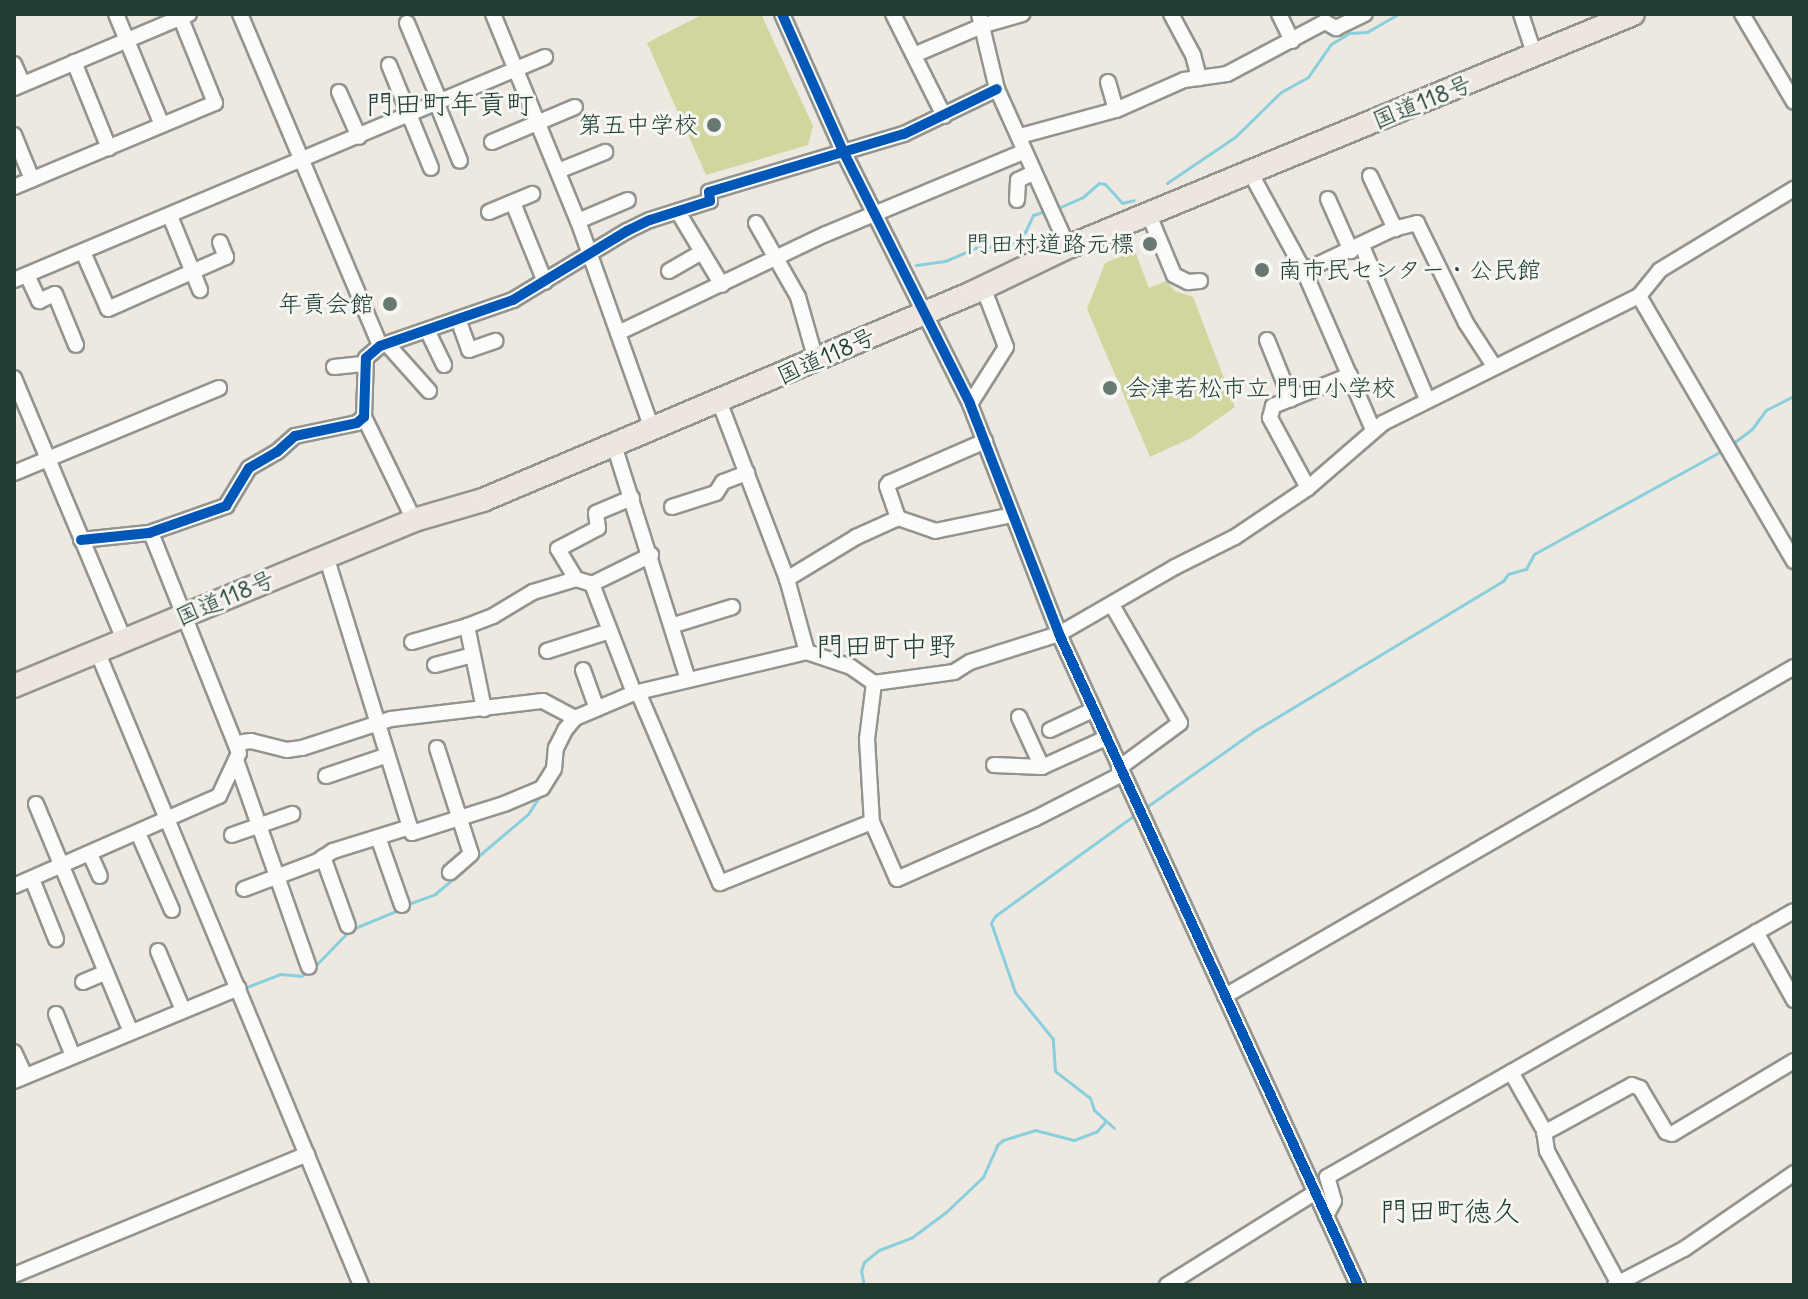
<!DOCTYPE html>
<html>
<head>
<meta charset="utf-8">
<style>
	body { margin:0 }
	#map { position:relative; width:1808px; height:1299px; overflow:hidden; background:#ede9e1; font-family:Delius,"Klee One",sans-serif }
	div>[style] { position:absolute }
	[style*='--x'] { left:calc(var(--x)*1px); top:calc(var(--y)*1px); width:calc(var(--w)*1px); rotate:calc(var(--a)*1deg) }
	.green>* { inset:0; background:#d0d69e }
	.stream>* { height:3px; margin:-1.5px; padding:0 1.5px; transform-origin:1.5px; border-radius:1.5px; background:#89cfdd }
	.roads { filter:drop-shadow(2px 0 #92948f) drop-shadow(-2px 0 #92948f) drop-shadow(0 2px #92948f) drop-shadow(0 -2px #92948f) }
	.minor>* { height:14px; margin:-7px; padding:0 7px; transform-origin:7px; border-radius:7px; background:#fcfcfa }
	.highway>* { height:22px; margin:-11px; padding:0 11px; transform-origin:11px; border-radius:11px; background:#ede6de }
	.cycleway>* { height:10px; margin:-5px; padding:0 5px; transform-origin:5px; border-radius:5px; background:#0057b8 }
	.dots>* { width:22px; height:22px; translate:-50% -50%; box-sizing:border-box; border:4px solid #f6f6f2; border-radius:50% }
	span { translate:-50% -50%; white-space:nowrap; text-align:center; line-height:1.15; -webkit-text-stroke:6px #f6f6f2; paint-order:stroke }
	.street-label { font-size:24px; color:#1f3d34 }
	.poi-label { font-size:24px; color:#1f3d34 }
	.right { translate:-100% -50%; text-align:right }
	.left { translate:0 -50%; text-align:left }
	.quarter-label { font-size:28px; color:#1f3d34 }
	.frame { position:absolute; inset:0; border:16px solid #1f3d34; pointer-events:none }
</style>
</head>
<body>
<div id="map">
	<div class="green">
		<i style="clip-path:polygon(703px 14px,761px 14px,813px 126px,808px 145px,706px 175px,647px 43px)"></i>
		<i style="clip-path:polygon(1135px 251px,1149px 288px,1166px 281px,1175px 291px,1193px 297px,1235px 407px,1191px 438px,1150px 457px,1087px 309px,1105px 263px)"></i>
	</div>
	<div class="stream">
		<i style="--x:1167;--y:183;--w:82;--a:-34.1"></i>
		<i style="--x:1235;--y:137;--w:64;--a:-44.4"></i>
		<i style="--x:1281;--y:92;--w:31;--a:-29"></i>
		<i style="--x:1308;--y:77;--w:40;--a:-55.1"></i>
		<i style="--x:1331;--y:44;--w:21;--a:-31"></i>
		<i style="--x:1349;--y:33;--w:18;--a:-3"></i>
		<i style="--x:1367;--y:32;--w:36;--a:-30"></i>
		<i style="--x:1056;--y:209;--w:30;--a:-24"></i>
		<i style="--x:1083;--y:197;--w:21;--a:-41"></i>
		<i style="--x:1099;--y:183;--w:6;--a:9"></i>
		<i style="--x:1105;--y:184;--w:25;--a:48"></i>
		<i style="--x:1122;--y:203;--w:12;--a:-14"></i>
		<i style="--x:916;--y:265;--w:29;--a:-8"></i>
		<i style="--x:945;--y:261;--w:34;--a:-23"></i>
		<i style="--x:976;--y:248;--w:33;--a:-5"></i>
		<i style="--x:1009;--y:245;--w:21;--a:-39"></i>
		<i style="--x:1025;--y:232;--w:19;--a:-65"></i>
		<i style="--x:1033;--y:215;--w:13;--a:-18"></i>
		<i style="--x:1732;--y:444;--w:25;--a:-37"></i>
		<i style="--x:1752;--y:429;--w:24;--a:-54"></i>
		<i style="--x:1766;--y:410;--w:31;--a:-27"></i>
		<i style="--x:1145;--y:808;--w:133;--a:-35.2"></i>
		<i style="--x:1254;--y:731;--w:291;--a:-31.1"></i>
		<i style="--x:1503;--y:581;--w:9;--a:-54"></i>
		<i style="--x:1508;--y:574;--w:19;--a:-16"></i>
		<i style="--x:1526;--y:569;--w:17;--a:-62"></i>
		<i style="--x:1534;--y:554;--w:216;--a:-28.8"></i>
		<i style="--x:476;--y:858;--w:68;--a:-40.2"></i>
		<i style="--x:528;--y:814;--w:24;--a:-57"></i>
		<i style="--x:408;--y:904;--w:29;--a:-20"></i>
		<i style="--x:435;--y:894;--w:39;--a:-40"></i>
		<i style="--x:314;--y:967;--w:52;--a:-45.8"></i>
		<i style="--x:350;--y:930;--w:52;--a:-22.6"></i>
		<i style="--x:244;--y:988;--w:39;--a:-21"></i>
		<i style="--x:280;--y:974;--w:21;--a:5"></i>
		<i style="--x:301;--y:976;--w:8;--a:-30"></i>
		<i style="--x:1114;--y:1128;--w:27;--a:-138"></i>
		<i style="--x:1094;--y:1110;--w:13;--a:-108"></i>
		<i style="--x:1090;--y:1098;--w:44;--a:-142.4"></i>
		<i style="--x:1055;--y:1071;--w:32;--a:-94"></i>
		<i style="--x:1053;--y:1039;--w:60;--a:-129"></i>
		<i style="--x:1015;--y:992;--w:73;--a:-109.2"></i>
		<i style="--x:991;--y:923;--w:8;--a:-60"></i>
		<i style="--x:995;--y:916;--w:174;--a:-35.9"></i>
		<i style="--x:864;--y:1285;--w:14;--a:-102"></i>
		<i style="--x:861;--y:1271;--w:9;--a:-72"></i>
		<i style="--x:864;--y:1262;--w:19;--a:-39"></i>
		<i style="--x:879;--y:1250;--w:34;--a:-21"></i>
		<i style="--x:911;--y:1238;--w:44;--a:-36.6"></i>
		<i style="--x:946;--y:1212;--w:51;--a:-43.4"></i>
		<i style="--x:983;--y:1177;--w:35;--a:-66"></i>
		<i style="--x:997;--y:1145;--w:8;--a:-40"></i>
		<i style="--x:1003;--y:1140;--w:34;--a:-17"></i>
		<i style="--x:1035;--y:1130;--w:40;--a:14.4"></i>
		<i style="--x:1074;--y:1140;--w:25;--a:-21"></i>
		<i style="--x:1097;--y:1131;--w:13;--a:-48"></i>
	</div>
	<div class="roads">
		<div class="minor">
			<i style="--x:116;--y:14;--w:120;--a:67.5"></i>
			<i style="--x:240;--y:14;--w:360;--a:67.1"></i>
			<i style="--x:493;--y:14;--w:224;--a:67.7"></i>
			<i style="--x:578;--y:221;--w:221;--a:70.4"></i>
			<i style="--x:782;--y:14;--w:150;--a:66"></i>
			<i style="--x:843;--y:151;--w:283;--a:63.3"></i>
			<i style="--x:970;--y:404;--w:247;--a:68.8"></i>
			<i style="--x:1059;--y:634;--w:716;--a:65.33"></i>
			<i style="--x:893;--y:14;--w:114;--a:63.4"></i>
			<i style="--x:979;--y:14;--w:77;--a:76.5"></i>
			<i style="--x:997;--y:89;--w:173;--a:65.8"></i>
			<i style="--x:1171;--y:14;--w:47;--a:61.8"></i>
			<i style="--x:1193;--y:55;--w:24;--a:75"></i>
			<i style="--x:1279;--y:14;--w:30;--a:64"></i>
			<i style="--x:1521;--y:14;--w:44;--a:71.6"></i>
			<i style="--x:1742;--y:14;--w:102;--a:59.4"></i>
			<i style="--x:407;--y:23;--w:86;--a:67.3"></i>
			<i style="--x:914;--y:55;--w:76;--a:-23.2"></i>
			<i style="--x:984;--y:25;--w:40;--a:-16"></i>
			<i style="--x:74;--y:62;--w:93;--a:67.9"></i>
			<i style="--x:14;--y:64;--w:22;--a:66"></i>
			<i style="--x:389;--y:65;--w:111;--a:67.8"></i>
			<i style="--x:1108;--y:82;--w:29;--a:74"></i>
			<i style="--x:14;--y:88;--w:190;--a:-22.9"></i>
			<i style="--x:339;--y:92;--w:49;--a:66"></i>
			<i style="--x:437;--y:104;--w:61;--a:68"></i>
			<i style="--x:14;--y:135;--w:48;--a:67.8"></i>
			<i style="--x:1020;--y:136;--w:99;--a:-15.2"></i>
			<i style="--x:1116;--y:110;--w:74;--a:-23.8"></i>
			<i style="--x:1184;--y:80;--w:43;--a:-7.9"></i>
			<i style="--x:1227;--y:74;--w:111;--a:-28"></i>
			<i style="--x:1325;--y:22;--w:13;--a:29"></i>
			<i style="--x:1336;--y:28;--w:32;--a:-26"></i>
			<i style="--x:492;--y:142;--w:90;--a:-22.9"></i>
			<i style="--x:558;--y:171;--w:51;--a:-22"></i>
			<i style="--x:1250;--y:172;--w:113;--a:61.4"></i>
			<i style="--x:1304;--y:271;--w:173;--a:66.5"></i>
			<i style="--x:1370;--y:176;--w:59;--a:64.7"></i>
			<i style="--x:14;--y:187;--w:218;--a:-22.7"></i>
			<i style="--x:215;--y:103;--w:96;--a:-112"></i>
			<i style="--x:1328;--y:199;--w:57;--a:66.1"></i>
			<i style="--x:1017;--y:200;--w:20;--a:-87"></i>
			<i style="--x:1018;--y:180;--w:17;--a:-25"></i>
			<i style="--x:513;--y:203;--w:85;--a:67.9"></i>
			<i style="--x:489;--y:212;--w:47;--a:-22.7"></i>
			<i style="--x:678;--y:212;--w:85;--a:58.9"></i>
			<i style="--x:1149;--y:215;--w:65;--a:67.4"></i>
			<i style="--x:1174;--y:275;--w:16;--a:27"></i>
			<i style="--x:1188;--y:282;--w:12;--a:-5"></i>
			<i style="--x:170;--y:216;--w:80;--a:67.9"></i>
			<i style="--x:578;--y:221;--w:54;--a:-22.8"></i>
			<i style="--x:756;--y:223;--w:85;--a:60.4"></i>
			<i style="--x:798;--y:297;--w:66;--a:74.1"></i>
			<i style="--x:1362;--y:246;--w:166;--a:67"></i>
			<i style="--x:83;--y:252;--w:62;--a:66.3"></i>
			<i style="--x:108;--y:309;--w:129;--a:-23.8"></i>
			<i style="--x:226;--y:257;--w:16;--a:-112"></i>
			<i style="--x:669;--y:271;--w:38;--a:-30"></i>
			<i style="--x:1304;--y:271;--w:98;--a:-25.3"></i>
			<i style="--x:1393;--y:229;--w:25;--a:-14"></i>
			<i style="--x:1417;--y:223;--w:111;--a:63.9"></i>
			<i style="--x:1466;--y:323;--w:51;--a:56.9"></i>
			<i style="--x:27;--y:275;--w:29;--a:65"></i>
			<i style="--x:39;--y:301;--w:17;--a:-24"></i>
			<i style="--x:55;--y:294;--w:55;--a:67.6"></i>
			<i style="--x:14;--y:280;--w:576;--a:-22.78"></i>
			<i style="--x:1639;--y:296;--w:307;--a:59.7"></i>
			<i style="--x:458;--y:319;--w:33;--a:70"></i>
			<i style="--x:469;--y:350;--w:28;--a:-19"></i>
			<i style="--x:427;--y:330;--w:39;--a:64"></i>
			<i style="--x:618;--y:333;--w:230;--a:-25.5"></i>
			<i style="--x:826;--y:234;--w:213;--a:-22.6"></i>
			<i style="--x:1267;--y:340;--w:64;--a:67.9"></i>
			<i style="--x:387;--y:344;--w:63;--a:48.2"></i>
			<i style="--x:334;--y:367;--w:31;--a:-6"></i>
			<i style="--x:14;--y:378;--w:284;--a:67.2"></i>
			<i style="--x:719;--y:401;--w:191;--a:69.1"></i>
			<i style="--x:787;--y:579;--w:76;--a:74.7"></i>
			<i style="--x:970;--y:404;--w:67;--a:-57.7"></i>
			<i style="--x:1006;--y:347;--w:64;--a:-111"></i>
			<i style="--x:364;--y:417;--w:114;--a:64.1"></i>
			<i style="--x:614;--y:445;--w:245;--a:72.5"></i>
			<i style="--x:14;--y:473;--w:222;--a:-22.5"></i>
			<i style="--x:1308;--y:488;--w:80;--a:-118.5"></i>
			<i style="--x:1270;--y:418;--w:12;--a:-76"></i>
			<i style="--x:1273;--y:406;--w:83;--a:-21.9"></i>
			<i style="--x:672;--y:507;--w:46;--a:-17.7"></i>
			<i style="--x:716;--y:493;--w:13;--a:-58"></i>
			<i style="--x:723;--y:482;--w:26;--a:-21"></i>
			<i style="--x:898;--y:518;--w:34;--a:-109"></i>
			<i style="--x:887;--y:486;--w:4;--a:-56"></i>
			<i style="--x:889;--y:483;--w:105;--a:-23.6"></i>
			<i style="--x:81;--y:540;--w:68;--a:-5.9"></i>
			<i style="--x:149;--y:533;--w:82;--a:-19.3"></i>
			<i style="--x:226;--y:506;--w:44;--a:-58.8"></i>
			<i style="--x:249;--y:468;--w:32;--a:-30"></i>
			<i style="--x:277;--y:452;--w:24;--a:-42"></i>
			<i style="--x:295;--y:436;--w:63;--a:-11.8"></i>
			<i style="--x:357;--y:423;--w:9;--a:-41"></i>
			<i style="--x:364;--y:417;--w:59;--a:-88.1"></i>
			<i style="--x:366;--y:358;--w:18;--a:-41"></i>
			<i style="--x:380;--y:346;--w:141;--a:-19.1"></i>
			<i style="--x:513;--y:300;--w:133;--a:-31.2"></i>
			<i style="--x:627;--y:231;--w:25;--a:-26"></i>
			<i style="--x:650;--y:220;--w:63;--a:-17.6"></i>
			<i style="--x:710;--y:201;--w:9;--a:-96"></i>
			<i style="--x:709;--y:192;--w:203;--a:-16.6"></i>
			<i style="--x:904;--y:134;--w:103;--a:-25.8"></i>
			<i style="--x:326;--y:556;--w:290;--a:72.8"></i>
			<i style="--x:412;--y:833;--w:96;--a:-17.5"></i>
			<i style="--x:504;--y:804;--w:41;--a:-22.8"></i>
			<i style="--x:542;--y:788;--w:22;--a:-58"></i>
			<i style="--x:554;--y:769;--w:21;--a:-85"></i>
			<i style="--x:556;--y:748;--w:20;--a:-63"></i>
			<i style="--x:565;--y:730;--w:16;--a:-50"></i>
			<i style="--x:575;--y:718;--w:64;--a:-23"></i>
			<i style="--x:634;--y:693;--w:178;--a:-13.3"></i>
			<i style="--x:807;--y:652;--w:46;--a:18.8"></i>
			<i style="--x:851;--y:667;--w:28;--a:35"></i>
			<i style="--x:874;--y:683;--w:56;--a:97.1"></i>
			<i style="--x:867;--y:739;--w:83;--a:86.6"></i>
			<i style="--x:576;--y:579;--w:35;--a:-121"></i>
			<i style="--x:558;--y:549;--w:45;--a:-27.7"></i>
			<i style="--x:598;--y:528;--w:15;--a:-98"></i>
			<i style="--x:596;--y:513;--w:39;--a:-23"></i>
			<i style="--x:787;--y:579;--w:81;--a:-31.3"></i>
			<i style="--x:856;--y:537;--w:46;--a:-24.3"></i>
			<i style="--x:898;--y:518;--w:39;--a:19"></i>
			<i style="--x:935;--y:531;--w:79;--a:-11.7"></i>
			<i style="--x:592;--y:584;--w:66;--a:-26.2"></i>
			<i style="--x:1112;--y:605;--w:136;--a:60"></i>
			<i style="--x:1180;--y:723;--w:76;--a:143.6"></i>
			<i style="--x:674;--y:625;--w:61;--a:-17.2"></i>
			<i style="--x:467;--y:626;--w:85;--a:78.4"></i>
			<i style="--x:412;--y:642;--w:57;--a:-16.2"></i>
			<i style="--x:467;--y:626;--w:28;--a:-21"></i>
			<i style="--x:493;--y:616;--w:47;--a:-31"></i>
			<i style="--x:533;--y:592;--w:45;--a:-16.8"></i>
			<i style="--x:576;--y:579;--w:17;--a:17"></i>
			<i style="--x:592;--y:584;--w:117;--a:68.9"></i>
			<i style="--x:97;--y:651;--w:687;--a:67.39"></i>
			<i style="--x:547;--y:651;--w:66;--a:-17.6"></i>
			<i style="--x:435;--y:665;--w:39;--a:-15"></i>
			<i style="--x:583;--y:670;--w:41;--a:70.3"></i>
			<i style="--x:874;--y:683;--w:81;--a:-7.8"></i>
			<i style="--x:954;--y:672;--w:19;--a:-32"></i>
			<i style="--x:970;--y:662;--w:93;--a:-17.5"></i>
			<i style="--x:1059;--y:634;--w:134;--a:-30"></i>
			<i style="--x:1175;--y:567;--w:67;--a:-26.6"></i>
			<i style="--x:1235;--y:537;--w:88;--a:-33.9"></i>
			<i style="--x:1308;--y:488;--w:99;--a:-40.9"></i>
			<i style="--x:1383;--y:423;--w:286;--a:-26.4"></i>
			<i style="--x:1639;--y:296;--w:33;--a:-51"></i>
			<i style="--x:1660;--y:270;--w:157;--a:-31.2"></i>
			<i style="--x:638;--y:692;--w:208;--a:66.8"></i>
			<i style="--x:720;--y:883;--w:164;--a:-21.9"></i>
			<i style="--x:872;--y:822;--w:62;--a:66.3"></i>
			<i style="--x:897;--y:879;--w:150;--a:-23.7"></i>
			<i style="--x:1034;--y:819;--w:99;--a:-27.1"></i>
			<i style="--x:1019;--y:717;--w:55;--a:65.3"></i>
			<i style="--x:1050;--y:730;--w:47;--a:-24.9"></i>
			<i style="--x:237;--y:743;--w:14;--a:-8"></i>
			<i style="--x:251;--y:741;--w:37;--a:14"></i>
			<i style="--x:287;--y:750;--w:15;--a:-8"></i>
			<i style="--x:302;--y:748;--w:94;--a:-18"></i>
			<i style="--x:391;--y:719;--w:153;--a:-6.8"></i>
			<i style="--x:543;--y:701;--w:36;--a:28"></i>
			<i style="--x:437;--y:748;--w:111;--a:72.2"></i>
			<i style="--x:471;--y:854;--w:28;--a:139"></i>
			<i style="--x:236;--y:760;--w:219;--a:70.6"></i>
			<i style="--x:994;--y:765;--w:48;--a:2.4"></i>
			<i style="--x:1042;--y:767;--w:70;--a:-24.4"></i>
			<i style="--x:326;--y:776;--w:65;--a:-18.7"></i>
			<i style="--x:36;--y:804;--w:247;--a:67.4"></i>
			<i style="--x:138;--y:833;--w:84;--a:66.2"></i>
			<i style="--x:232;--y:835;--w:64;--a:-19.3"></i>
			<i style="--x:378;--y:837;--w:72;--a:70.6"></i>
			<i style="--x:90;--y:854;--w:24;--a:66"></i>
			<i style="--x:323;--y:857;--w:73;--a:70.1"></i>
			<i style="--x:32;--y:879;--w:65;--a:68.2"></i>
			<i style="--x:14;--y:886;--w:224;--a:-23.7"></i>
			<i style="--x:219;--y:796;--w:47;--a:-65.1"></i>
			<i style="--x:239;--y:753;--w:237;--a:-111.8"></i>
			<i style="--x:244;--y:889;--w:77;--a:-20.6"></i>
			<i style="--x:316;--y:862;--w:20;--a:-33"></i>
			<i style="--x:333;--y:851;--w:81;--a:-17.3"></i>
			<i style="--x:1756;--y:932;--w:78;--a:60.8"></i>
			<i style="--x:158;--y:951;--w:64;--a:67"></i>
			<i style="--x:83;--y:982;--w:25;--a:-23"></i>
			<i style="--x:1225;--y:996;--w:657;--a:-30.04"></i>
			<i style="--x:56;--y:1014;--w:45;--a:68"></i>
			<i style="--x:14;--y:1052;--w:26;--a:65"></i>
			<i style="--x:1511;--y:1072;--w:67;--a:60.4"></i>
			<i style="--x:1544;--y:1130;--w:21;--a:82"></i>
			<i style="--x:1547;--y:1151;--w:151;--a:61.6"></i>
			<i style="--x:14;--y:1081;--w:243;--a:-22.5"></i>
			<i style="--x:1544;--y:1133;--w:100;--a:-28.6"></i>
			<i style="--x:1632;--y:1085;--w:9;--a:21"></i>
			<i style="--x:1640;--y:1088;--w:51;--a:59.4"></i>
			<i style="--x:1666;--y:1132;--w:6;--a:18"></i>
			<i style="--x:1672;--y:1134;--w:142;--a:-30.9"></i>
			<i style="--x:1326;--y:1216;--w:17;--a:-62"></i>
			<i style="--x:1334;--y:1201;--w:25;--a:-106"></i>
			<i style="--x:1327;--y:1177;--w:537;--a:-29.67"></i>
			<i style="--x:14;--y:1275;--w:317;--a:-22.4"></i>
			<i style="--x:1167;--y:1285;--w:173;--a:-32"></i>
			<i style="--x:1615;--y:1285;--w:78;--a:-27.6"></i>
			<i style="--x:1684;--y:1249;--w:134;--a:-34.6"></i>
		</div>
		<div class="highway">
			<i style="--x:14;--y:686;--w:433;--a:-22.5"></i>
			<i style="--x:414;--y:520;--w:72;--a:-16.2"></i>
			<i style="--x:483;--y:500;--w:531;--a:-22.94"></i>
			<i style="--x:972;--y:293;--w:106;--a:-25.6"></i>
			<i style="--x:1068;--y:247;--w:611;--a:-22.41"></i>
		</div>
	</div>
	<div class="cycleway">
		<i style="--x:782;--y:14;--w:150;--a:66"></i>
		<i style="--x:843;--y:151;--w:283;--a:63.3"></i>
		<i style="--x:970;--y:404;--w:247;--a:68.8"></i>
		<i style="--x:1059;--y:634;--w:716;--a:65.33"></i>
		<i style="--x:81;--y:540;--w:68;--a:-5.9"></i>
		<i style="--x:149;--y:533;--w:82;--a:-19.3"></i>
		<i style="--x:226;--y:506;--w:44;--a:-58.8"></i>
		<i style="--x:249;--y:468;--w:32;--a:-30"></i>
		<i style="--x:277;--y:452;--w:24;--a:-42"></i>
		<i style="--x:295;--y:436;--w:63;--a:-11.8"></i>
		<i style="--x:357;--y:423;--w:9;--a:-41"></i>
		<i style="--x:364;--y:417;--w:59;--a:-88.1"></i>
		<i style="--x:366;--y:358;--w:18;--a:-41"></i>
		<i style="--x:380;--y:346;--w:141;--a:-19.1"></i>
		<i style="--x:513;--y:300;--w:133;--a:-31.2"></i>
		<i style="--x:627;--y:231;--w:25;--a:-26"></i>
		<i style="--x:650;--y:220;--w:63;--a:-17.6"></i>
		<i style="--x:710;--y:201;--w:9;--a:-96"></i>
		<i style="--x:709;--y:192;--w:203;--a:-16.6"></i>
		<i style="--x:904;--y:134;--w:103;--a:-25.8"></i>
	</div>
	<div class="dots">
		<i style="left:714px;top:125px;background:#677971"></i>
		<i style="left:1150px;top:244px;background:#677971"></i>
		<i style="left:1262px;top:270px;background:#677971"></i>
		<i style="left:390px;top:304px;background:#677971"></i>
		<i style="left:1110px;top:388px;background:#677971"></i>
	</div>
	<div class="street-label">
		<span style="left:1422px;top:102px;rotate:-22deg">国道118号</span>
		<span style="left:826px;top:356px;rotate:-24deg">国道118号</span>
		<span style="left:225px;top:598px;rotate:-23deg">国道118号</span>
	</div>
	<div class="poi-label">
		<span class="right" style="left:698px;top:125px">第五中学校</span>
		<span class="right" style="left:1134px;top:244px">門田村道路元標</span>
		<span class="left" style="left:1278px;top:270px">南市民センター・公民館</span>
		<span class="right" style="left:374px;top:304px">年貢会館</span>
		<span class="left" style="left:1126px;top:388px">会津若松市立 門田小学校</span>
	</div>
	<div class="quarter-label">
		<span style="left:450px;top:104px">門田町年貢町</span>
		<span style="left:886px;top:646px">門田町中野</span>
		<span style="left:1450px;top:1211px">門田町徳久</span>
	</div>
	<div class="frame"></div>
</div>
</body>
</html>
